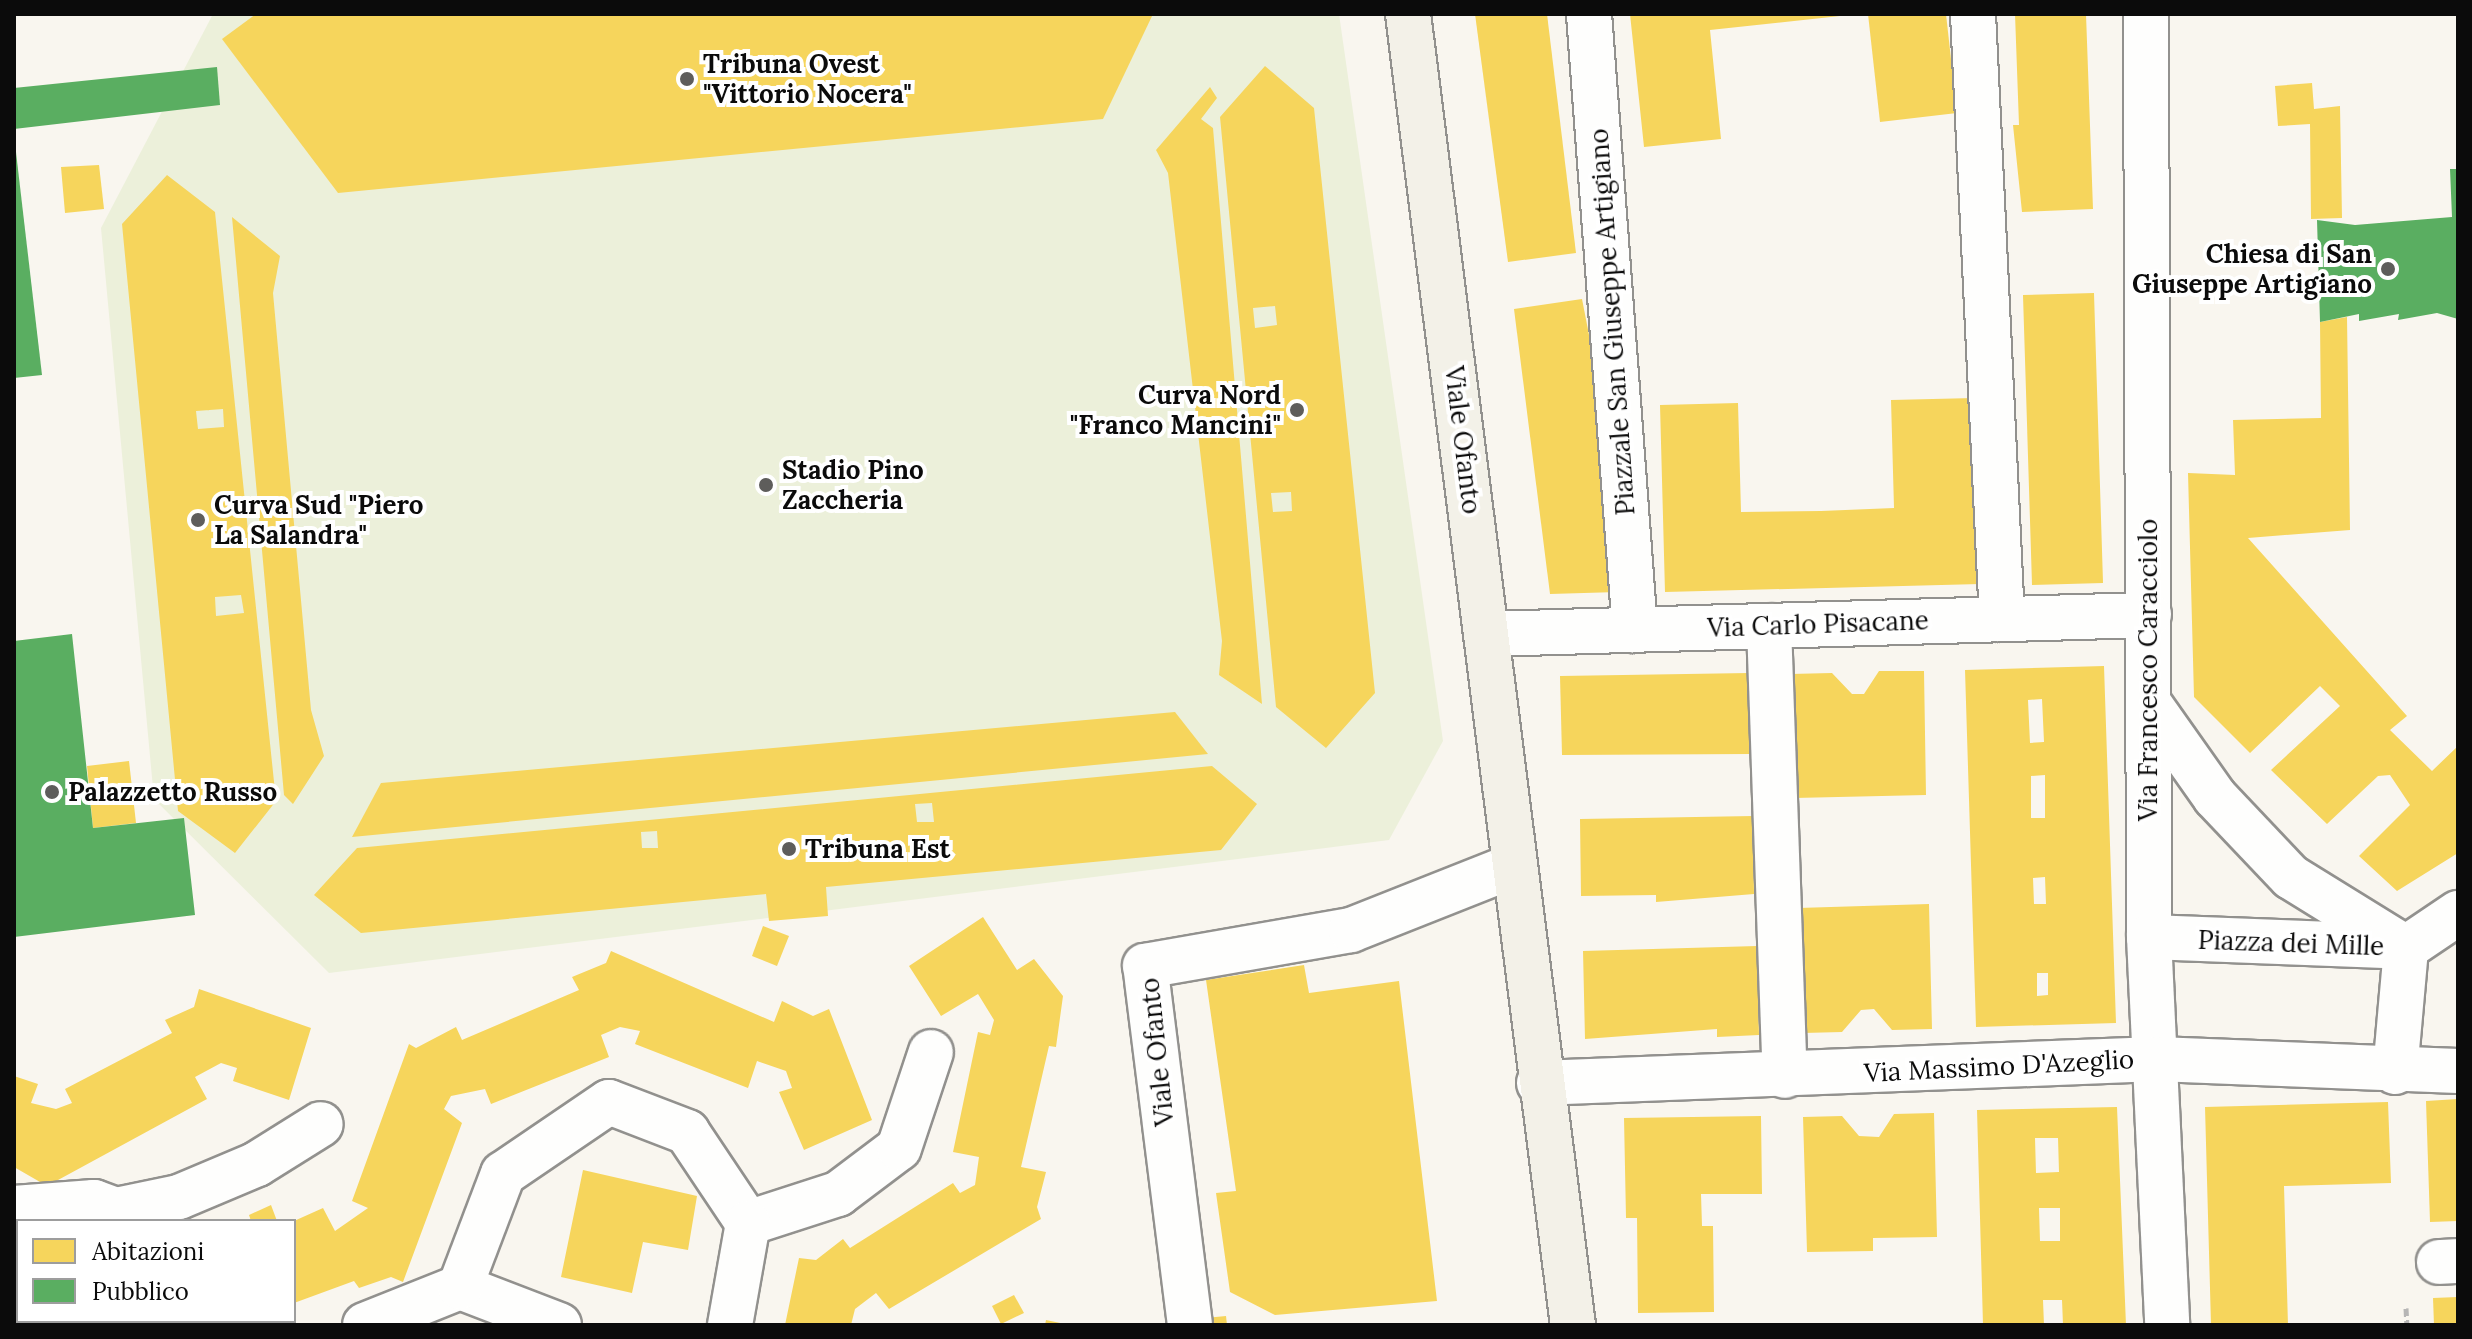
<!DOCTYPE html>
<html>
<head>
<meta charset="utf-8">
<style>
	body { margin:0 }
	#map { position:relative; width:2472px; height:1339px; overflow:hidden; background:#f9f6ef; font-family:Lora,serif }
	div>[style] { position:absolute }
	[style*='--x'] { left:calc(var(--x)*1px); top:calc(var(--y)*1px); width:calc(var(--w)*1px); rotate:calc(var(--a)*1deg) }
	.pitch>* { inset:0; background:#ecf0da }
	.homes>* { inset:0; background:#f6d55c }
	.public>* { inset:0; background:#5aae61 }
	.path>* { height:5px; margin-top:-2.5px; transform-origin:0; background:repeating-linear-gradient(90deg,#b7b6b5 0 8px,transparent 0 12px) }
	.roads { filter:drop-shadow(2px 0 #92918e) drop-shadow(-2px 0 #92918e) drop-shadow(0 2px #92918e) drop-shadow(0 -2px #92918e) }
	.minor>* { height:44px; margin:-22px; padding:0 22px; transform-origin:22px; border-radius:22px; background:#fefefd }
	.secondary>* { height:44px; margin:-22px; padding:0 22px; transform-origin:22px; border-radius:22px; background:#f3f1e8 }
	.dots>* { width:22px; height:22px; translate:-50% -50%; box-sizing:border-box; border:4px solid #fff; border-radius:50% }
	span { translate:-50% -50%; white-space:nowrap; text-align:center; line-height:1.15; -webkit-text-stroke:8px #fff; paint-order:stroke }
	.poi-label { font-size:26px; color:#0b0b0b; font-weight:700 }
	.left { translate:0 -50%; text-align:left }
	.right { translate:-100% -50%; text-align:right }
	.street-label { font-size:26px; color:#0b0b0b }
	.frame { position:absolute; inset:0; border:16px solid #0b0b0b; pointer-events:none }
	.legend { position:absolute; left:16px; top:1219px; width:280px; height:104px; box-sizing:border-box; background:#fff; border:2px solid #9d9d9d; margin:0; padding:10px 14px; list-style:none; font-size:24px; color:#0b0b0b }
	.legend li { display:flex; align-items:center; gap:16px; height:40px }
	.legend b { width:40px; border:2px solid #9d9d9d }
</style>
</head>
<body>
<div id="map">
	<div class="pitch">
		<i style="clip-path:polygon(213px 14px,1339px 14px,1443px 741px,1389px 840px,329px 973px,154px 799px,101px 228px)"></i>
	</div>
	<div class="homes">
		<i style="clip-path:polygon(256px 14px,1153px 14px,1103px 119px,338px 193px,222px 39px)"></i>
		<i style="clip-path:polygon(1475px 14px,1547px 14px,1576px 253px,1508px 262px)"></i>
		<i style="clip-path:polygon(1630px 14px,1839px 14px,1840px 16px,1710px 30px,1721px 139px,1644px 147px)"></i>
		<i style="clip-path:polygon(1868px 14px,1946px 14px,1957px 113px,1880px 122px)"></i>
		<i style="clip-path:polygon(2015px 14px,2086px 14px,2093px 209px,2022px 212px,2013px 125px,2019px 125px)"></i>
		<i style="clip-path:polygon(evenodd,1265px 66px,1314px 108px,1375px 693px,1326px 748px,1276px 707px,1220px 117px,1265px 66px,1275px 306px,1277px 325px,1255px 328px,1253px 308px,1275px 306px,1265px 66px,1291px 492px,1292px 511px,1273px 512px,1271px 493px,1291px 492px)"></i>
		<i style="clip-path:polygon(2312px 83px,2314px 109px,2340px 106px,2342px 218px,2311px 219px,2310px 124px,2278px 126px,2275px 86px)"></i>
		<i style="clip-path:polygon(1210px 87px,1217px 98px,1201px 119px,1213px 128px,1262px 704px,1219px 675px,1222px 641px,1168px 173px,1156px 150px)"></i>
		<i style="clip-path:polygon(99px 165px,104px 209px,65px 213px,61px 167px)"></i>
		<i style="clip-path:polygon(evenodd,167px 175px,215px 212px,276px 801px,235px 853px,178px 811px,122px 224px,167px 175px,223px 409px,224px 427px,198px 429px,196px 411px,223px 409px,167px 175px,241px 595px,244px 613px,216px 616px,215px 597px,241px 595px)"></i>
		<i style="clip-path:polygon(232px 217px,280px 256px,273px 293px,311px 710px,324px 756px,293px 804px,284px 795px)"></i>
		<i style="clip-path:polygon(2094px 293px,2103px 583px,2032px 585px,2023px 295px)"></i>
		<i style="clip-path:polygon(1582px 299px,1599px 386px,1618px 592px,1550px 594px,1514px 309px)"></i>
		<i style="clip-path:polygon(2347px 317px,2350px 530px,2248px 538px,2407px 716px,2390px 730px,2432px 771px,2458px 746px,2458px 853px,2397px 891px,2359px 856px,2410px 805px,2390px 775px,2378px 776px,2327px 824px,2271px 770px,2340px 706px,2320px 686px,2250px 753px,2194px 697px,2188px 473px,2235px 475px,2233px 420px,2321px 418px,2320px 322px)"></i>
		<i style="clip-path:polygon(1974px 398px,1980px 584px,1665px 592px,1660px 405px,1738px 403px,1741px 512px,1821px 511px,1894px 508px,1891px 400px)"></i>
		<i style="clip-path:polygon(evenodd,2104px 666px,2116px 1023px,1976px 1027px,1965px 670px,2104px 666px,2042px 699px,2044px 742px,2030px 743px,2028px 700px,2042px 699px,2104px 666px,2045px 775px,2045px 818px,2031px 818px,2031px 776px,2045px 775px,2104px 666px,2045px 877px,2046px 904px,2034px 904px,2033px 878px,2045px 877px,2104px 666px,2037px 973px,2048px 973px,2048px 995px,2037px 996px,2037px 973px)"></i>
		<i style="clip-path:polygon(1879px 671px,1924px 671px,1926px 795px,1794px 798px,1790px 674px,1832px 673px,1852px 694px,1864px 694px)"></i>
		<i style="clip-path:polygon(1749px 673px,1750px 754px,1562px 755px,1560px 676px)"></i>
		<i style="clip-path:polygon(1175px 712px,1208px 754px,352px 837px,381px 783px)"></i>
		<i style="clip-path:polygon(129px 761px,136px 823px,93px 828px,87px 766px)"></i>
		<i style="clip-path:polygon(evenodd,1212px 766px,1257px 804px,1221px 850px,826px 887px,828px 916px,769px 921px,766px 894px,361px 933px,314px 895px,357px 848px,1212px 766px,932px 803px,934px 822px,917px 822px,915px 804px,932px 803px,1212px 766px,657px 831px,658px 848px,642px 848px,641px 832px,657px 831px)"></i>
		<i style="clip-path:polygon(1753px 816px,1754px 894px,1656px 902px,1656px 895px,1581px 896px,1580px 819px)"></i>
		<i style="clip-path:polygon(1929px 904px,1932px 1029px,1892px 1030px,1874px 1009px,1861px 1010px,1842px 1032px,1803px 1033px,1798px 908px)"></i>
		<i style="clip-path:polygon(983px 917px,1017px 970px,1034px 959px,1063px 996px,1056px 1047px,1049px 1046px,1021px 1167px,1046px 1172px,1037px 1207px,1041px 1219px,889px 1309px,876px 1293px,855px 1309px,851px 1325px,785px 1325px,799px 1258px,816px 1260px,843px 1239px,850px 1248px,953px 1183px,960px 1193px,975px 1185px,979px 1157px,953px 1152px,978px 1032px,990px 1035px,994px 1020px,978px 994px,941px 1016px,909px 966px)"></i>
		<i style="clip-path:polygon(763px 926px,789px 936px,777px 966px,752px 956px)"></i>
		<i style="clip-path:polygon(1757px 946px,1759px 1035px,1717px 1037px,1717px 1029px,1585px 1039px,1583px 951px)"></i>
		<i style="clip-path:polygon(611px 951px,774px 1022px,782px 1001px,813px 1016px,829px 1009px,872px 1120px,804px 1150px,779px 1092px,792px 1088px,786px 1071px,757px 1061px,748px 1088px,635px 1044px,640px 1031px,620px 1027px,601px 1035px,609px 1057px,491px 1104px,485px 1089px,451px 1096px,444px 1109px,462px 1123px,403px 1282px,391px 1277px,359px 1288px,354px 1281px,294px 1303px,294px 1221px,323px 1208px,335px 1231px,368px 1208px,352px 1201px,409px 1044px,416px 1048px,456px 1027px,462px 1040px,579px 990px,572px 977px,606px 963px)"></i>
		<i style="clip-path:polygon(1304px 965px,1309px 993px,1399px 981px,1437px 1301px,1275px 1315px,1230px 1292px,1216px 1193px,1236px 1191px,1206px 980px)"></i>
		<i style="clip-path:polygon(199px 989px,311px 1028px,289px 1100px,233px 1081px,237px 1068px,221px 1063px,195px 1077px,207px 1099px,47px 1186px,14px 1167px,14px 1076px,38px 1084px,31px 1103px,56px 1109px,72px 1103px,65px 1089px,172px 1033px,165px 1020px,194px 1007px)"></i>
		<i style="clip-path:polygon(2458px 1099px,2458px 1221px,2430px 1222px,2426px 1101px)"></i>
		<i style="clip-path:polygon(2388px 1102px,2391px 1183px,2284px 1186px,2288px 1325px,2211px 1325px,2205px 1107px)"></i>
		<i style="clip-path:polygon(evenodd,2117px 1107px,2126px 1325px,2063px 1325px,2062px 1300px,2043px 1300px,2044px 1325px,1983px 1325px,1977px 1110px,2117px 1107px,2035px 1138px,2058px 1138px,2059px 1172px,2036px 1173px,2035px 1138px,2117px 1107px,2039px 1208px,2060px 1208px,2060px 1241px,2040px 1241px,2039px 1208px)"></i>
		<i style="clip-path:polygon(1934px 1113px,1937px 1237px,1873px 1238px,1873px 1251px,1807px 1252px,1803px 1117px,1842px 1116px,1859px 1136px,1879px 1137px,1894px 1114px)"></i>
		<i style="clip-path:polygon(1761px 1116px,1762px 1194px,1701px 1194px,1702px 1226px,1713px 1226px,1714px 1312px,1638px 1313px,1637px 1218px,1626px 1218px,1624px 1118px)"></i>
		<i style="clip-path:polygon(583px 1170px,697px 1196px,688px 1250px,643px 1242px,632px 1293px,561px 1277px)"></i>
		<i style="clip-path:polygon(271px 1205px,277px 1221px,251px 1221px,249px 1215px)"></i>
		<i style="clip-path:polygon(14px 1229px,18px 1229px,18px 1276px,14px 1266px)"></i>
		<i style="clip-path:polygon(1014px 1295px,1024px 1313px,1001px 1324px,992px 1306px)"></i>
		<i style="clip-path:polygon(2458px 1297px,2458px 1325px,2434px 1325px,2433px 1298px)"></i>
		<i style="clip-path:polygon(1226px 1316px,1227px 1325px,1196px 1325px,1195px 1319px)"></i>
		<i style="clip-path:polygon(1046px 1320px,1065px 1324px,1064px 1325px,1045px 1325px)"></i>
		<i style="clip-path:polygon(57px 1321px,116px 1321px,111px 1325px)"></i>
	</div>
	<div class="public">
		<i style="clip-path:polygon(217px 67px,220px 105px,14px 129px,14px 88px)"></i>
		<i style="clip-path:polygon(14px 135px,42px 375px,14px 378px)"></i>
		<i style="clip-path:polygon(2450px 169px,2458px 169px,2458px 319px,2437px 313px,2398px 320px,2399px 314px,2359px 321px,2359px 314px,2320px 322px,2317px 220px,2355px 225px,2452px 217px)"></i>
		<i style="clip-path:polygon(72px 634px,93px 828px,184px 818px,195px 915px,14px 937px,14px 641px)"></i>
	</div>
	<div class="path">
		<i style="--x:2406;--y:1308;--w:17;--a:87"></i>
	</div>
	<div class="roads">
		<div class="minor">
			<i style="--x:1589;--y:14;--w:618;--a:85.73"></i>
			<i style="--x:1973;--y:14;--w:606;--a:87.26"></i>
			<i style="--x:2146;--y:14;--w:923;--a:89.81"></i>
			<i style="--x:2149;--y:937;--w:388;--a:87.3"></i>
			<i style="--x:1769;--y:626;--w:450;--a:88"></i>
			<i style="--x:1488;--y:634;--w:661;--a:-1.65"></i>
			<i style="--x:2148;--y:702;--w:116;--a:54.8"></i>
			<i style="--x:2215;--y:797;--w:110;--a:46.5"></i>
			<i style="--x:2291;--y:877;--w:135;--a:31.7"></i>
			<i style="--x:2149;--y:937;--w:255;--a:2.2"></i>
			<i style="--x:2395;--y:1072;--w:124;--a:-84.9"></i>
			<i style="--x:2406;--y:948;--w:63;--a:-33.9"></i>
			<i style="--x:1539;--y:1083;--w:618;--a:-2.22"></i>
			<i style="--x:2157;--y:1059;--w:301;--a:2.3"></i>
			<i style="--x:14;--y:1208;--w:80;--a:-4.3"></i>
			<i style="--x:94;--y:1202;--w:23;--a:20"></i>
			<i style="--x:116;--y:1210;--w:12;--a:66"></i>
			<i style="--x:116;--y:1210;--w:64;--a:-11.7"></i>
			<i style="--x:179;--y:1197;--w:85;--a:-22.9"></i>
			<i style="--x:257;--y:1164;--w:75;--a:-32"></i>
			<i style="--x:748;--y:1223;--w:95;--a:-17.9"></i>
			<i style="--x:838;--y:1194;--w:76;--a:-37"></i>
			<i style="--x:899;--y:1148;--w:101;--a:-71.6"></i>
			<i style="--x:2439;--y:1262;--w:19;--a:-3"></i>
			<i style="--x:166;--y:1321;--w:4;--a:63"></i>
			<i style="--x:365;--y:1325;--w:102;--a:-21.8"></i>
			<i style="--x:559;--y:1325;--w:106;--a:-159"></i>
			<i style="--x:460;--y:1287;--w:121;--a:-69.2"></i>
			<i style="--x:503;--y:1174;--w:128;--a:-34.2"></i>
			<i style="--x:609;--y:1102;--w:84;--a:21"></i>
			<i style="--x:687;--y:1132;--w:110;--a:56.2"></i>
			<i style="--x:748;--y:1223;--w:104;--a:100"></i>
			<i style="--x:1190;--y:1325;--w:362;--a:-97.1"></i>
			<i style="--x:1145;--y:966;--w:209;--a:-9.9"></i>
			<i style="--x:1351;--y:930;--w:174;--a:-21.6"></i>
		</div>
		<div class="secondary">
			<i style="--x:1408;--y:14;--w:1321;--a:82.83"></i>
		</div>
	</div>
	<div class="dots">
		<i style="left:687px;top:79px;background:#5e5d5b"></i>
		<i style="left:2388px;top:269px;background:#5e5d5b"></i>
		<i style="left:1297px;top:410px;background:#5e5d5b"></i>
		<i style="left:766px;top:485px;background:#5e5d5b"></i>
		<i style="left:198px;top:520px;background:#5e5d5b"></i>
		<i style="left:52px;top:792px;background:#5e5d5b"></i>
		<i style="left:789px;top:849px;background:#5e5d5b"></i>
	</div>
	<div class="poi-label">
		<span class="left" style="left:703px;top:79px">Tribuna Ovest<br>"Vittorio Nocera"</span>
		<span class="right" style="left:2372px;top:269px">Chiesa di San<br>Giuseppe Artigiano</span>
		<span class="right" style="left:1281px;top:410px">Curva Nord<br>"Franco Mancini"</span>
		<span class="left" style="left:782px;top:485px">Stadio Pino<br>Zaccheria</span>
		<span class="left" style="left:214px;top:520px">Curva Sud "Piero<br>La Salandra"</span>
		<span class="left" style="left:68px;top:792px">Palazzetto Russo</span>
		<span class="left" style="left:805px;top:849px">Tribuna Est</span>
	</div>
	<div class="street-label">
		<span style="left:1612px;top:322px;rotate:-94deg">Piazzale San Giuseppe Artigiano</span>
		<span style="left:1463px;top:440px;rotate:83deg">Viale Ofanto</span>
		<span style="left:1818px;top:624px;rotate:-2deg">Via Carlo Pisacane</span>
		<span style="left:2148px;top:670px;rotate:-90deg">Via Francesco Caracciolo</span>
		<span style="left:2291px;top:943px;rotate:2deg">Piazza dei Mille</span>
		<span style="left:1157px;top:1052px;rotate:-96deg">Viale Ofanto</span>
		<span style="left:1999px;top:1066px;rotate:-3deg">Via Massimo D'Azeglio</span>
	</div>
	<div class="frame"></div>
	<ul class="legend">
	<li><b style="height:22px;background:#f6d55c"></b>Abitazioni</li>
	<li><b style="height:22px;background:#5aae61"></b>Pubblico</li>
	</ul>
</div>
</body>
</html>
